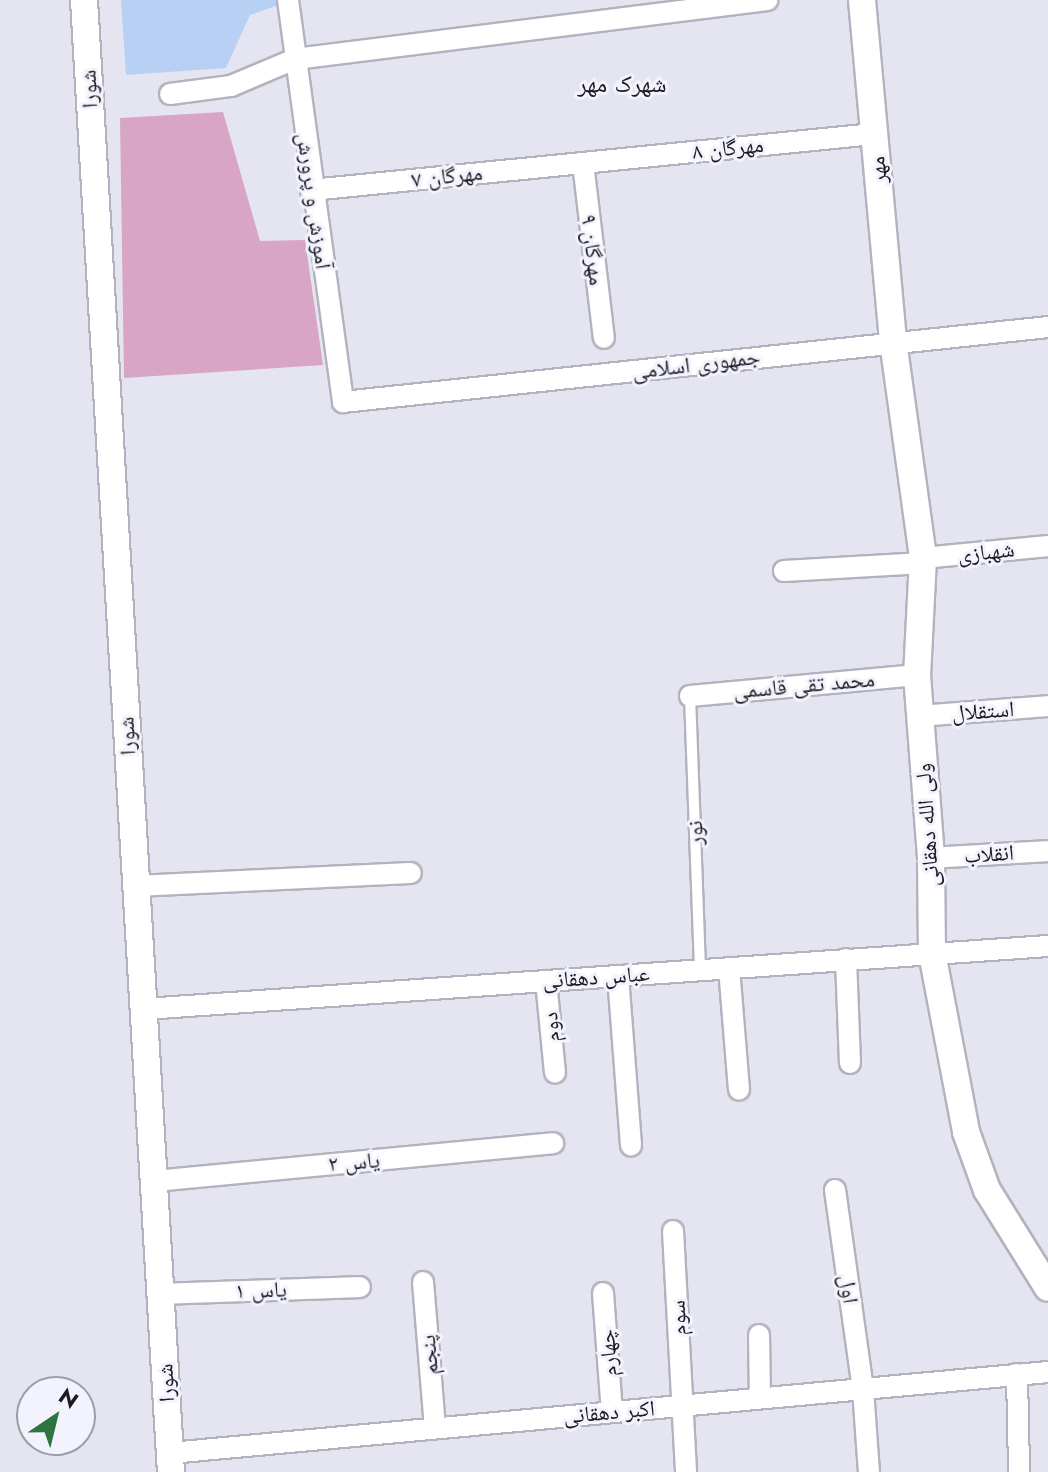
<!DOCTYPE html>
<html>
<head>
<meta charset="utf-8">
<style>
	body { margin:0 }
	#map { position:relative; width:1048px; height:1472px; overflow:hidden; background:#e5e5f2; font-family:Jost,"Noto Naskh Arabic",sans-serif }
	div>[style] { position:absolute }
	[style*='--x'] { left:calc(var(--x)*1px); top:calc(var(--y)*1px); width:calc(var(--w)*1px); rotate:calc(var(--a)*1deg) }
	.green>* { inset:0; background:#d8a5c5 }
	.building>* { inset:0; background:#b9d0f5 }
	.roads { filter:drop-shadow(2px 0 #b3b3bf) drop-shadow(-2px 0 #b3b3bf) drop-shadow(0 2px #b3b3bf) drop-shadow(0 -2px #b3b3bf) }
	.service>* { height:10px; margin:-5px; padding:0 5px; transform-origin:5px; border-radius:5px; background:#fff }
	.minor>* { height:20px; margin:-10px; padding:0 10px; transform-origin:10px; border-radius:10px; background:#fff }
	.tertiary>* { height:26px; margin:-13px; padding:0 13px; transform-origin:13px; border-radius:13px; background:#fff }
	span { translate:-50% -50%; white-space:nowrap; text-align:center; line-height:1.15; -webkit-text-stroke:6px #f3f3fd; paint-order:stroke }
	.street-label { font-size:22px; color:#1b1b20 }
	.neighbourhood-label { font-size:24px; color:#1b1b20 }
	.north { position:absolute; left:16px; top:1376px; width:80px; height:80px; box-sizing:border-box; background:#f3f3fd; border:2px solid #9d9da5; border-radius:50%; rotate:35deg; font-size:22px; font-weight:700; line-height:32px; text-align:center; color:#1b1b20 }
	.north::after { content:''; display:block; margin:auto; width:28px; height:36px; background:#2e7542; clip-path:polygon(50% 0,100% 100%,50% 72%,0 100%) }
</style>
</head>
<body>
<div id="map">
	<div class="green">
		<i style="clip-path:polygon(223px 112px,260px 241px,305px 240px,323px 365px,124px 378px,120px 118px)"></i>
	</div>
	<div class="building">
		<i style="clip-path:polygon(121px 0,278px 0,279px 5px,250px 15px,226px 68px,126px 75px)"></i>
	</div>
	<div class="roads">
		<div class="service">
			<i style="--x:690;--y:696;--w:274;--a:87.9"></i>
		</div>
		<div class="minor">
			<i style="--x:288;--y:0;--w:406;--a:82.2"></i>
			<i style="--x:343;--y:402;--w:709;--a:-6.07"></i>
			<i style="--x:170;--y:94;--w:62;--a:-7.5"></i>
			<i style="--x:231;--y:86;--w:69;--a:-22.9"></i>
			<i style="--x:295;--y:59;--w:476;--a:-7.1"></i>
			<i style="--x:583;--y:163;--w:176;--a:83.2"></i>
			<i style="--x:311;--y:190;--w:566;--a:-5.68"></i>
			<i style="--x:923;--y:558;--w:126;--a:-5.5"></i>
			<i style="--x:784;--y:571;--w:140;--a:-3.3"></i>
			<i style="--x:690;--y:696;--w:228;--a:-5.3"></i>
			<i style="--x:919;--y:716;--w:129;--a:-4.4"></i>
			<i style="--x:931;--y:858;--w:117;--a:-3.4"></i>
			<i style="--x:135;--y:886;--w:276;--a:-2.7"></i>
			<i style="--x:846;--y:959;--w:104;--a:87.8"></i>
			<i style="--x:729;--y:968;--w:122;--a:85.3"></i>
			<i style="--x:618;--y:976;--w:170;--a:85.6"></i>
			<i style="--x:546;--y:981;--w:92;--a:84.4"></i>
			<i style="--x:145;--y:1009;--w:905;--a:-3.99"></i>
			<i style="--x:154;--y:1181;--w:401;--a:-5.4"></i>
			<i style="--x:835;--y:1190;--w:201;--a:82"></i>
			<i style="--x:863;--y:1389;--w:83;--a:85.9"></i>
			<i style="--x:673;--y:1231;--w:241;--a:86.9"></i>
			<i style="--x:423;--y:1282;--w:146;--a:85.3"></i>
			<i style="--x:603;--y:1293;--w:119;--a:85.7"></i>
			<i style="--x:161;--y:1294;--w:199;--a:-2"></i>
			<i style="--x:759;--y:1335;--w:63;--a:89.1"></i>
			<i style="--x:1017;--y:1374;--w:98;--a:88.8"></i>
			<i style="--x:170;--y:1453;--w:882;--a:-5.27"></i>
		</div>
		<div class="tertiary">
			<i style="--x:84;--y:0;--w:1475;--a:86.62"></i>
			<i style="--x:862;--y:0;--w:342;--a:84.8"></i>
			<i style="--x:893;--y:341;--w:219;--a:82.1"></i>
			<i style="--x:923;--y:558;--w:117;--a:92.9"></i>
			<i style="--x:917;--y:675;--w:184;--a:85.6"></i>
			<i style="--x:931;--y:858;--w:95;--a:89.4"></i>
			<i style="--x:932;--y:953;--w:182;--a:79.2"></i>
			<i style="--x:966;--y:1132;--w:62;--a:70.1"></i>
			<i style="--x:987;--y:1190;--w:115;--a:58.1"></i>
		</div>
	</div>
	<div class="street-label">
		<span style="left:89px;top:89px;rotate:-93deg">شورا</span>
		<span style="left:728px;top:148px;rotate:-6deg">مهرگان ۸</span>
		<span style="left:878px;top:170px;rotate:-95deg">مهر</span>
		<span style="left:447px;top:176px;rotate:-6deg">مهرگان ۷</span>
		<span style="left:314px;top:201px;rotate:82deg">آموزش و پرورش</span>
		<span style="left:593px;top:250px;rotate:83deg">مهرگان ۹</span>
		<span style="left:696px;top:364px;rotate:-7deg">جمهوری اسلامی</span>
		<span style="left:986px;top:552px;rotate:-6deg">شهبازی</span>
		<span style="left:804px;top:685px;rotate:-5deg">محمد تقی قاسمی</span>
		<span style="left:983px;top:711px;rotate:-4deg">استقلال</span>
		<span style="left:127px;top:736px;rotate:-93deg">شورا</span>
		<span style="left:927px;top:825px;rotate:-94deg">ولی الله دهقانی</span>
		<span style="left:695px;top:833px;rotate:-92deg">نور</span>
		<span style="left:989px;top:854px;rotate:-4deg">انقلاب</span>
		<span style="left:596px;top:977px;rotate:-4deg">عباس دهقانی</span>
		<span style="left:551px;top:1027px;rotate:-95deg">دوم</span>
		<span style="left:354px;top:1162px;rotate:-5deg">یاس ۲</span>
		<span style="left:849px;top:1289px;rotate:82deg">اول</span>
		<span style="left:261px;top:1290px;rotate:-2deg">یاس ۱</span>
		<span style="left:678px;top:1318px;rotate:-93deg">سوم</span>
		<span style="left:608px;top:1353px;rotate:-94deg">چهارم</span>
		<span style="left:429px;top:1355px;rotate:-95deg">پنجم</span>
		<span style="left:166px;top:1383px;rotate:-93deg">شورا</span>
		<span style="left:609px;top:1412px;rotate:-5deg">اکبر دهقانی</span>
	</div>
	<div class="neighbourhood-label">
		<span style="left:622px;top:84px">شهرک مهر</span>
	</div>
	<div class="north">N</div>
</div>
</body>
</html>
